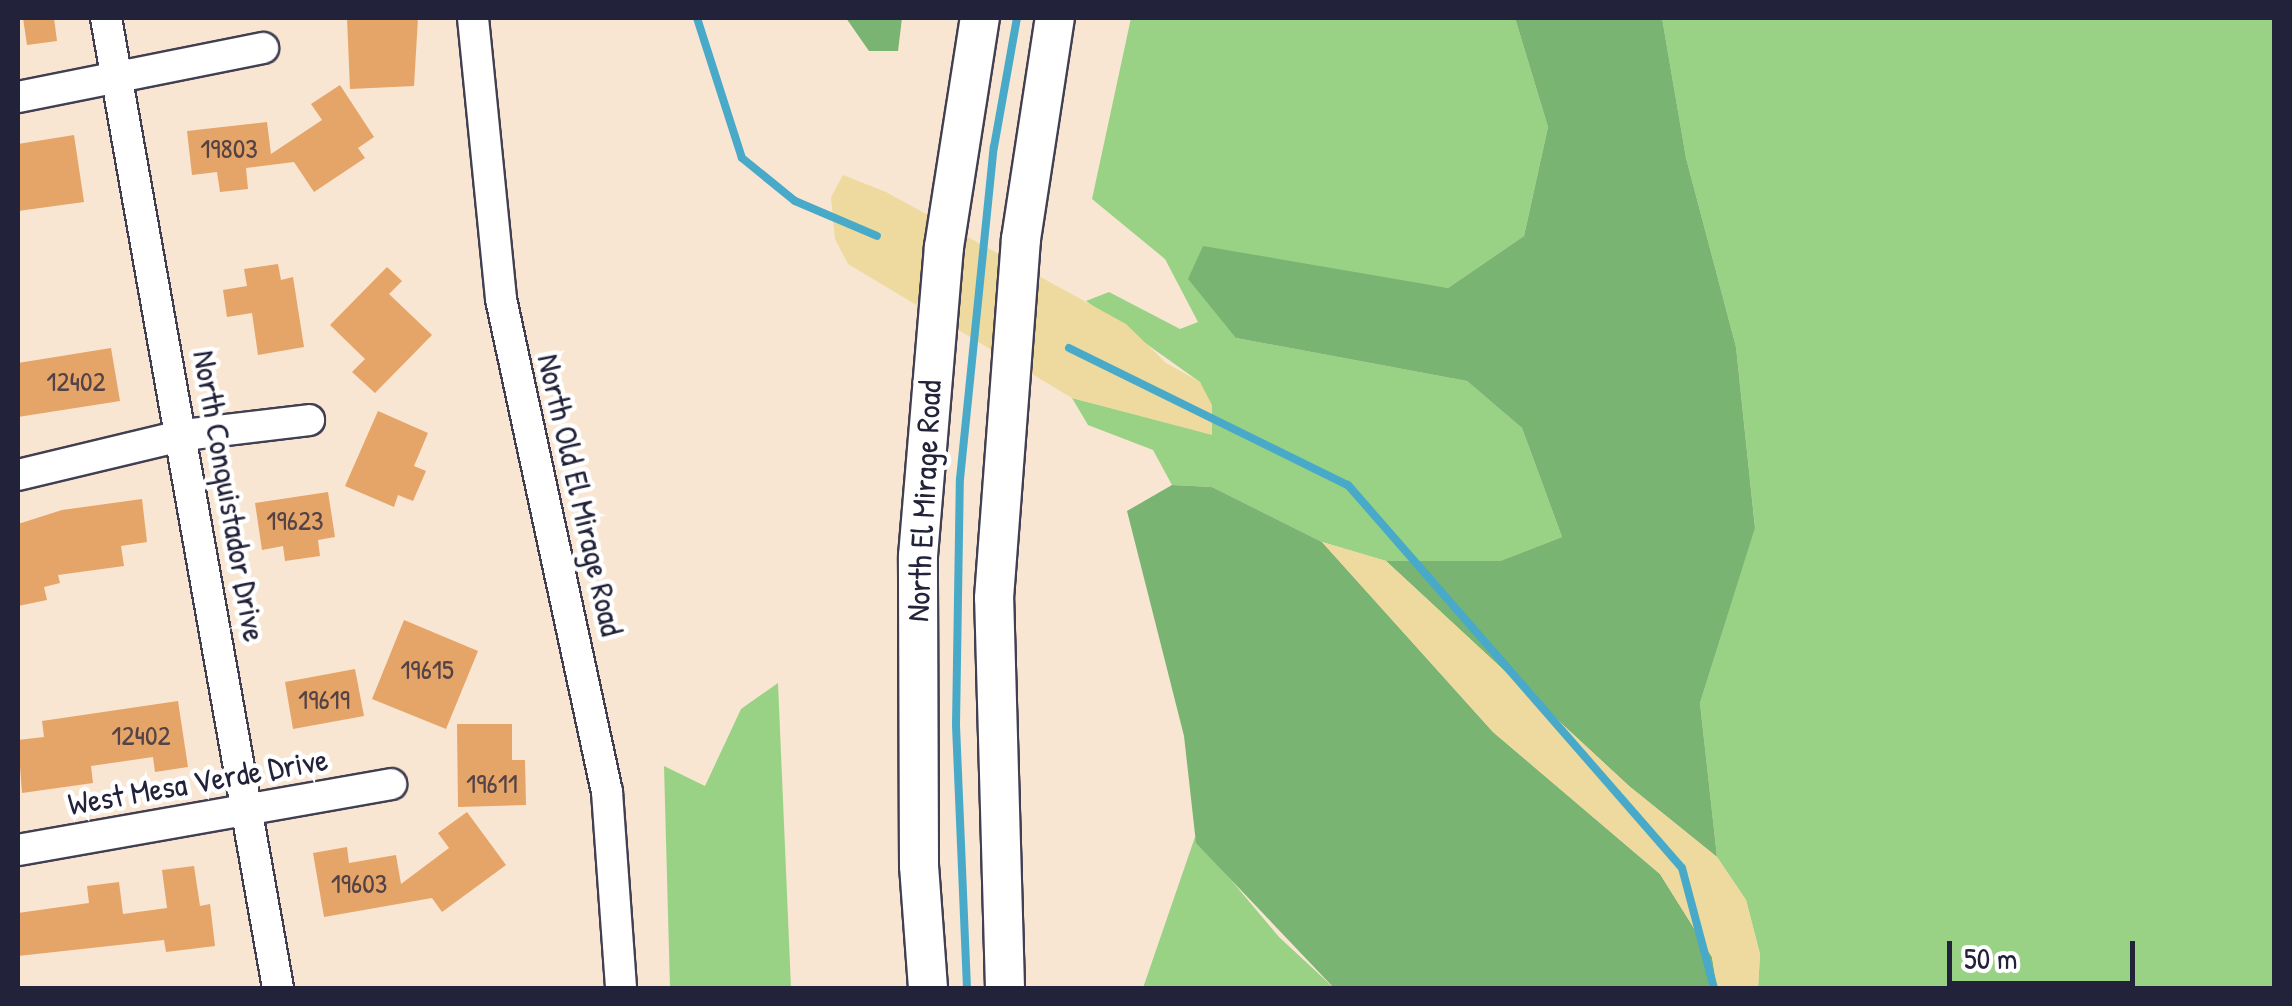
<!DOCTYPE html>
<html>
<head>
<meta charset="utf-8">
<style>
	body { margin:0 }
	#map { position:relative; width:2292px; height:1006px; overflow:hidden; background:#f8e6d2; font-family:"Patrick Hand",sans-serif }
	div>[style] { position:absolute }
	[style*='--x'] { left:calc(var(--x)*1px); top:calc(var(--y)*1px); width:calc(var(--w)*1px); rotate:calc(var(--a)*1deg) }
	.green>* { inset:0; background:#99d285 }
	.forest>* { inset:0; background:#7ab472 }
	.sand>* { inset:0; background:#eeda9e }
	.stream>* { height:8px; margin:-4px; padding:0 4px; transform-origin:4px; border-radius:4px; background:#48aac8 }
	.building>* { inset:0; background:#e5a468 }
	.roads { filter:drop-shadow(2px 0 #423f52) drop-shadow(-2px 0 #423f52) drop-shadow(0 2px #423f52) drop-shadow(0 -2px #423f52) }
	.minor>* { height:30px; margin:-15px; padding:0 15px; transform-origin:15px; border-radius:15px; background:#fff }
	.major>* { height:38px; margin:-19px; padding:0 19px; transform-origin:19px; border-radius:19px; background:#fff }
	span { translate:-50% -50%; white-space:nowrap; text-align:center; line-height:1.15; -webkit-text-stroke:9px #fff; paint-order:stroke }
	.number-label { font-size:28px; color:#534246 }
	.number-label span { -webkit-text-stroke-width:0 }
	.street-label { font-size:32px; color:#22223b }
	.frame { position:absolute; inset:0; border:20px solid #22223b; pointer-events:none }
	.scale { position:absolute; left:1947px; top:941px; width:188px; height:45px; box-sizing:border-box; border:5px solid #22223b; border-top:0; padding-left:12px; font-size:30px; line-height:35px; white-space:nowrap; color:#22223b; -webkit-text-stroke:8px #fff; paint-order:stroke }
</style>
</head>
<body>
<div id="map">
	<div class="green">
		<i style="clip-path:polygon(1131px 18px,1515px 18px,1548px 127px,1524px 236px,1448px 288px,1338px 272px,1236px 338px,1467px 381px,1522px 428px,1562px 537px,1500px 561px,1386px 561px,1322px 542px,1212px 487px,1172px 485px,1153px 450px,1088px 425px,1072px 398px,1211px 434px,1200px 382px,1086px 301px,1109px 292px,1180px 329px,1198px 322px,1165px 259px,1092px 199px)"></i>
		<i style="clip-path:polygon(1662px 18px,2274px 18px,2274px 988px,1758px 988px,1760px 954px,1746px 900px,1717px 857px,1700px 703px,1755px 527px,1736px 347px,1686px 158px)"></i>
		<i style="clip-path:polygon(778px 683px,791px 988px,670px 988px,664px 766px,705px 786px,741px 709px)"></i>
		<i style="clip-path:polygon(1195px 837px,1279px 937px,1334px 988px,1143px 988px)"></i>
	</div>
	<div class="forest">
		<i style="clip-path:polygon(846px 18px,902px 18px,898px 51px,869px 51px)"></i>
		<i style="clip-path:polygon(1515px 18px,1662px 18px,1686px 158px,1736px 347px,1755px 528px,1700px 703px,1717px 857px,1629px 786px,1386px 561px,1500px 561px,1562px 537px,1522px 428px,1467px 381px,1236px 338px,1188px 279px,1203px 246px,1448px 288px,1524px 236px,1548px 127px)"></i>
		<i style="clip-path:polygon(1172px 485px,1212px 487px,1322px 542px,1493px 732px,1660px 874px,1712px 957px,1717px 988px,1334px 988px,1196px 843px,1184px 736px,1127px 511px)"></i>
	</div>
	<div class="sand">
		<i style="clip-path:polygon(843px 175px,886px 192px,1126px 324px,1166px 363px,1200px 382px,1212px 405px,1212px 435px,1072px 398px,848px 264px,835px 239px,831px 197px)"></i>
		<i style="clip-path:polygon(1322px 542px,1386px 561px,1629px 786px,1717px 857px,1746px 900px,1760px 955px,1758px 988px,1717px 988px,1712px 957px,1660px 874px,1493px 732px)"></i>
	</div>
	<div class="stream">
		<i style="--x:697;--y:18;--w:147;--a:72.2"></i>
		<i style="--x:742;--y:158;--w:68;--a:39.1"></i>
		<i style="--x:795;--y:201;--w:89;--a:23.1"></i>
		<i style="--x:1069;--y:348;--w:311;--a:26.2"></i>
		<i style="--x:1348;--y:485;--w:508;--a:48.91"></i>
		<i style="--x:1682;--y:868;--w:124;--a:75.1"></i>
		<i style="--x:967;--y:988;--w:263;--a:-92.4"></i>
		<i style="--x:956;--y:725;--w:246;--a:-89.1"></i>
		<i style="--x:960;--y:479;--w:334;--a:-84.2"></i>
		<i style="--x:994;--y:147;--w:131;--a:-79.9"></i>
	</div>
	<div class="building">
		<i style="clip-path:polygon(23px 18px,54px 18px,57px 41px,27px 45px)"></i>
		<i style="clip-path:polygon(347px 18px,418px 18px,414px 86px,350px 89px)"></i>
		<i style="clip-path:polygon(340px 85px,374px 137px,358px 148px,365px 158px,314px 192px,294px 162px,246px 168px,248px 189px,220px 192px,217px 172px,192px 175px,187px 131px,267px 122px,271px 154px,322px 120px,311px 104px)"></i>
		<i style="clip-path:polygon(74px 135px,84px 202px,18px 211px,18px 144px)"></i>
		<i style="clip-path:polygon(278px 264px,281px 280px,293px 277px,304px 347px,258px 355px,252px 313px,227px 317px,223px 290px,247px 286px,244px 269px)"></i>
		<i style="clip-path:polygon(387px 267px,402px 281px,389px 294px,432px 335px,375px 393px,352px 372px,365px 359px,330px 325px)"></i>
		<i style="clip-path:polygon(111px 348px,120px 401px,18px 417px,18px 363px)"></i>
		<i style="clip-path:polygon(378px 411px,428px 433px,414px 466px,426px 471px,413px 501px,398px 495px,394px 507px,345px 486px)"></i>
		<i style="clip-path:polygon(328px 492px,335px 537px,318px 540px,320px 556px,285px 561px,283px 546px,262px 550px,255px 503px)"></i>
		<i style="clip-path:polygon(142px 499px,147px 542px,121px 546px,124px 566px,58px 575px,60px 583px,44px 587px,47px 600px,18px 606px,18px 524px,62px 510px)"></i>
		<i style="clip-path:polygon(404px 620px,478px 651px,446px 729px,372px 699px)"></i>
		<i style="clip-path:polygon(355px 669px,364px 716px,293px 729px,285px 682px)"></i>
		<i style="clip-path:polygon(178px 701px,188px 767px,155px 772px,153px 757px,91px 766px,93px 783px,22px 793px,18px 740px,44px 737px,42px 721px)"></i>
		<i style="clip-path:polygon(457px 724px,512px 724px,512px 760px,525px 760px,526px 805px,458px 807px)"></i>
		<i style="clip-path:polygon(467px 812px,506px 865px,442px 912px,432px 898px,324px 917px,313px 853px,347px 847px,349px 863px,396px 855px,401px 884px,449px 848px,438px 833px)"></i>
		<i style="clip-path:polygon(194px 866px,200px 906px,210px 904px,215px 946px,166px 952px,164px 940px,18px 956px,18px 913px,89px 903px,87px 886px,119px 882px,123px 914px,167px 908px,162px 870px)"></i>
	</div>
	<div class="roads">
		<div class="minor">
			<i style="--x:106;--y:18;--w:985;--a:79.94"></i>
			<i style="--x:473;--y:18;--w:282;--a:84.3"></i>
			<i style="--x:501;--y:299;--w:504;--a:77.87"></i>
			<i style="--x:607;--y:792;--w:196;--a:85.9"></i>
			<i style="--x:18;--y:97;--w:250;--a:-11.3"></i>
			<i style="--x:18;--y:475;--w:171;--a:-13.5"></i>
			<i style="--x:184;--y:435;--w:126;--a:-6.8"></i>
			<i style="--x:18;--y:850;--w:379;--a:-10"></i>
		</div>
		<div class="major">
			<i style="--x:928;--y:988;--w:122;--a:-94.2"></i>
			<i style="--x:919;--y:866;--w:310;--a:-90.2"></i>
			<i style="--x:918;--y:556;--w:310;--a:-85.2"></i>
			<i style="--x:944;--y:247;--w:232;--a:-81.1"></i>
			<i style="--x:1005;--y:988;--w:390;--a:-91.6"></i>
			<i style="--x:994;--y:598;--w:360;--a:-85.7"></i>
			<i style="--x:1021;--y:239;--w:224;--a:-81.3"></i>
		</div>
	</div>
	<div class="number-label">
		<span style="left:229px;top:148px">19803</span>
		<span style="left:76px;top:381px">12402</span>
		<span style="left:295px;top:520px">19623</span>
		<span style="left:427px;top:669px">19615</span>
		<span style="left:324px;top:699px">19619</span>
		<span style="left:141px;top:735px">12402</span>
		<span style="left:492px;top:783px">19611</span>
		<span style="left:359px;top:883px">19603</span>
	</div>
	<div class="street-label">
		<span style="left:580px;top:495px;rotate:77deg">North Old El Mirage Road</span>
		<span style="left:229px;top:496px;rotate:80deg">North Conquistador Drive</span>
		<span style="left:924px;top:501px;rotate:-87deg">North El Mirage Road</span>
		<span style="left:198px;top:782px;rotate:-10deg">West Mesa Verde Drive</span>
	</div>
	<div class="frame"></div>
	<div class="scale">50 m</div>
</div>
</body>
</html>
